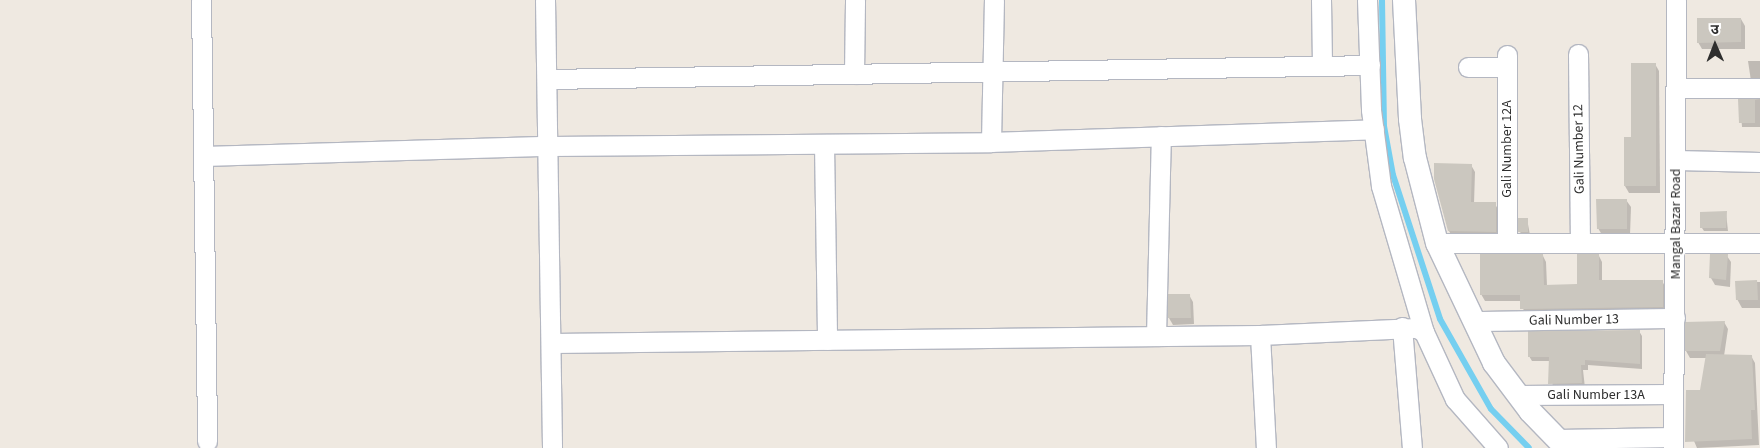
<!DOCTYPE html>
<html>
<head>
<meta charset="utf-8">
<style>
	body { margin:0 }
	#map { position:relative; width:1760px; height:448px; overflow:hidden; background:#efe9e1; font-family:"Source Sans 3","Noto Sans Devanagari",sans-serif }
	div>[style] { position:absolute }
	[style*='--x'] { left:calc(var(--x)*1px); top:calc(var(--y)*1px); width:calc(var(--w)*1px); rotate:calc(var(--a)*1deg) }
	.shadow>* { inset:0; background:#0003 }
	.stream>* { height:6px; margin:-3px; padding:0 3px; transform-origin:3px; border-radius:3px; background:#75cff0 }
	.building>* { inset:0; background:#cbc7bf }
	.roads { filter:drop-shadow(1px 0 #b4b7c1) drop-shadow(-1px 0 #b4b7c1) drop-shadow(0 1px #b4b7c1) drop-shadow(0 -1px #b4b7c1) }
	.minor>* { height:19px; margin:-9.5px; padding:0 9.5px; transform-origin:9.5px; border-radius:9.5px; background:#fff }
	.tertiary>* { height:22px; margin:-11px; padding:0 11px; transform-origin:11px; border-radius:11px; background:#fff }
	span { translate:-50% -50%; white-space:nowrap; text-align:center; line-height:1.15; -webkit-text-stroke:5px #fff; paint-order:stroke }
	.street-label { font-size:14px; color:#2e2e2e }
	.north { position:absolute; left:1690px; top:20px; width:50px; height:50px; -webkit-text-stroke:4px #fff; paint-order:stroke; rotate:359deg; font-size:14px; font-weight:700; line-height:20px; text-align:center; color:#2e2e2e }
	.north::after { content:''; display:block; margin:auto; width:18px; height:22px; background:#2e2e2e; clip-path:polygon(50% 0,100% 100%,50% 72%,0 100%) }
</style>
</head>
<body>
<div id="map">
	<div class="shadow">
		<i style="clip-path:polygon(1741px 19px,1745px 26px,1745px 49px,1702px 49px,1698px 42px)"></i>
		<i style="clip-path:polygon(1748px 61px,1760px 61px,1760px 82px,1751px 81px)"></i>
		<i style="clip-path:polygon(1655px 64px,1659px 71px,1660px 193px,1629px 193px,1625px 186px,1632px 138px)"></i>
		<i style="clip-path:polygon(1760px 99px,1760px 127px,1742px 127px,1740px 100px)"></i>
		<i style="clip-path:polygon(1471px 165px,1475px 172px,1474px 204px,1495px 204px,1499px 211px,1499px 238px,1453px 238px,1449px 231px)"></i>
		<i style="clip-path:polygon(1626px 200px,1631px 207px,1630px 235px,1602px 235px,1598px 228px)"></i>
		<i style="clip-path:polygon(1726px 213px,1728px 231px,1704px 231px,1702px 228px)"></i>
		<i style="clip-path:polygon(1527px 219px,1530px 235px,1521px 235px,1520px 231px)"></i>
		<i style="clip-path:polygon(1543px 256px,1546px 262px,1547px 286px,1578px 286px,1599px 256px,1602px 262px,1602px 282px,1662px 281px,1666px 288px,1666px 313px,1525px 315px,1521px 301px,1485px 301px,1481px 294px)"></i>
		<i style="clip-path:polygon(1727px 256px,1731px 262px,1730px 287px,1715px 285px,1711px 278px)"></i>
		<i style="clip-path:polygon(1736px 282px,1760px 282px,1760px 308px,1742px 308px,1737px 299px)"></i>
		<i style="clip-path:polygon(1189px 295px,1193px 302px,1194px 324px,1173px 325px,1169px 318px)"></i>
		<i style="clip-path:polygon(1724px 322px,1728px 329px,1724px 356px,1751px 356px,1755px 363px,1759px 445px,1697px 448px,1694px 441px,1707px 358px,1690px 358px,1686px 351px)"></i>
		<i style="clip-path:polygon(1639px 331px,1642px 336px,1642px 369px,1588px 365px,1588px 370px,1583px 370px,1585px 388px,1553px 388px,1550px 361px,1532px 361px,1529px 356px)"></i>
	</div>
	<div class="stream">
		<i style="--x:1382;--y:0;--w:126;--a:89.1"></i>
		<i style="--x:1384;--y:126;--w:50;--a:79.6"></i>
		<i style="--x:1393;--y:175;--w:151;--a:71.9"></i>
		<i style="--x:1440;--y:319;--w:103;--a:60.5"></i>
		<i style="--x:1491;--y:409;--w:54;--a:45.7"></i>
	</div>
	<div class="building">
		<i style="clip-path:polygon(1697px 18px,1741px 18px,1741px 42px,1697px 43px)"></i>
		<i style="clip-path:polygon(1631px 63px,1656px 63px,1656px 186px,1624px 186px,1624px 137px,1631px 137px)"></i>
		<i style="clip-path:polygon(1738px 99px,1755px 99px,1755px 123px,1739px 123px)"></i>
		<i style="clip-path:polygon(1434px 163px,1472px 164px,1471px 202px,1496px 202px,1496px 232px,1448px 231px,1434px 179px)"></i>
		<i style="clip-path:polygon(1596px 199px,1627px 199px,1627px 229px,1597px 229px)"></i>
		<i style="clip-path:polygon(1727px 211px,1726px 228px,1700px 228px,1700px 212px)"></i>
		<i style="clip-path:polygon(1518px 218px,1528px 218px,1528px 232px,1518px 232px)"></i>
		<i style="clip-path:polygon(1480px 254px,1543px 254px,1544px 285px,1577px 284px,1577px 254px,1599px 254px,1599px 280px,1663px 280px,1663px 307px,1520px 309px,1520px 295px,1480px 295px)"></i>
		<i style="clip-path:polygon(1710px 254px,1728px 254px,1726px 280px,1709px 278px)"></i>
		<i style="clip-path:polygon(1757px 280px,1758px 300px,1736px 300px,1735px 281px)"></i>
		<i style="clip-path:polygon(1168px 294px,1190px 294px,1191px 318px,1168px 318px)"></i>
		<i style="clip-path:polygon(1725px 321px,1720px 351px,1685px 351px,1685px 322px)"></i>
		<i style="clip-path:polygon(1640px 330px,1640px 364px,1585px 360px,1585px 365px,1581px 365px,1582px 383px,1548px 384px,1549px 357px,1528px 357px,1528px 331px)"></i>
		<i style="clip-path:polygon(1706px 354px,1752px 355px,1755px 410px,1751px 410px,1752px 439px,1685px 442px,1686px 390px,1700px 390px)"></i>
	</div>
	<div class="roads">
		<div class="minor">
			<i style="--x:201;--y:0;--w:441;--a:89.2"></i>
			<i style="--x:545;--y:0;--w:448;--a:89.1"></i>
			<i style="--x:1321;--y:0;--w:66;--a:89.1"></i>
			<i style="--x:1367;--y:0;--w:110;--a:87.9"></i>
			<i style="--x:1371;--y:110;--w:77;--a:82.5"></i>
			<i style="--x:1381;--y:186;--w:152;--a:73.6"></i>
			<i style="--x:1578;--y:54;--w:189;--a:89.4"></i>
			<i style="--x:1507;--y:55;--w:188;--a:90"></i>
			<i style="--x:1468;--y:67;--w:39;--a:0"></i>
			<i style="--x:854;--y:74;--w:74;--a:-89.2"></i>
			<i style="--x:547;--y:79;--w:823;--a:-0.97"></i>
			<i style="--x:1676;--y:88;--w:84;--a:0"></i>
			<i style="--x:991;--y:142;--w:142;--a:-88.8"></i>
			<i style="--x:824;--y:144;--w:196;--a:89.1"></i>
			<i style="--x:203;--y:156;--w:346;--a:-1.7"></i>
			<i style="--x:549;--y:146;--w:442;--a:-0.5"></i>
			<i style="--x:991;--y:142;--w:383;--a:-1.9"></i>
			<i style="--x:1676;--y:160;--w:84;--a:1.4"></i>
			<i style="--x:1437;--y:243;--w:323;--a:0"></i>
			<i style="--x:1474;--y:321;--w:201;--a:-0.9"></i>
			<i style="--x:1402;--y:327;--w:121;--a:85.3"></i>
			<i style="--x:1260;--y:335;--w:113;--a:87"></i>
			<i style="--x:1156;--y:336;--w:200;--a:-88.6"></i>
			<i style="--x:552;--y:343;--w:708;--a:-0.65"></i>
			<i style="--x:1260;--y:335;--w:157;--a:-2.6"></i>
			<i style="--x:1417;--y:328;--w:8;--a:30"></i>
			<i style="--x:1424;--y:332;--w:74;--a:65.2"></i>
			<i style="--x:1455;--y:399;--w:65;--a:48.7"></i>
			<i style="--x:1518;--y:395;--w:155;--a:-0.4"></i>
			<i style="--x:1557;--y:439;--w:116;--a:-1"></i>
			<i style="--x:1673;--y:448;--w:448;--a:-89.6"></i>
		</div>
		<div class="tertiary">
			<i style="--x:1404;--y:0;--w:119;--a:87.1"></i>
			<i style="--x:1410;--y:119;--w:39;--a:83"></i>
			<i style="--x:1415;--y:158;--w:88;--a:75.5"></i>
			<i style="--x:1437;--y:243;--w:133;--a:64.6"></i>
			<i style="--x:1494;--y:363;--w:60;--a:53.1"></i>
			<i style="--x:1530;--y:411;--w:52;--a:45.8"></i>
		</div>
	</div>
	<div class="street-label">
		<span style="left:1507px;top:149px;rotate:-90deg">Gali Number 12A</span>
		<span style="left:1579px;top:149px;rotate:-91deg">Gali Number 12</span>
		<span style="left:1676px;top:224px;rotate:-90deg">Mangal Bazar Road</span>
		<span style="left:1574px;top:320px;rotate:-1deg">Gali Number 13</span>
		<span style="left:1596px;top:395px">Gali Number 13A</span>
	</div>
	<div class="north">उ</div>
</div>
</body>
</html>
